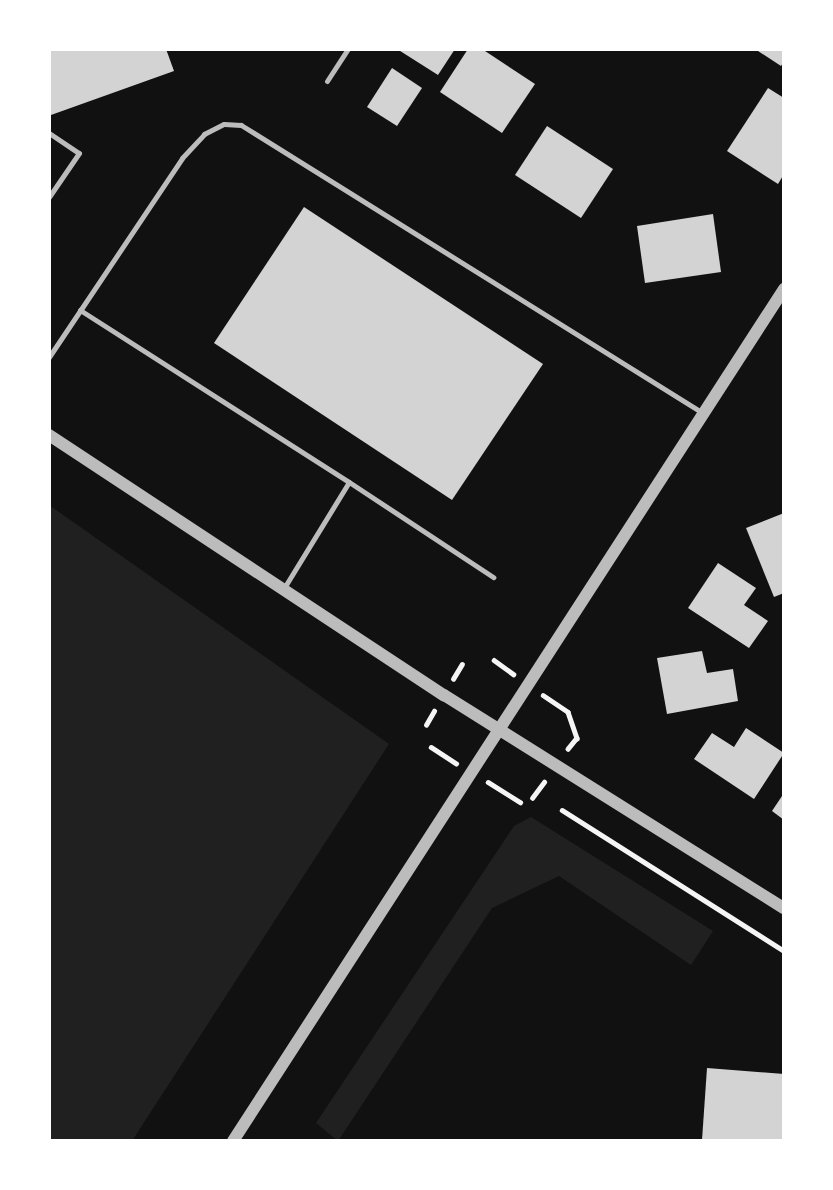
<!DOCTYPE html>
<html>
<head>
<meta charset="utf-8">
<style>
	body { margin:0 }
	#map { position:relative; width:833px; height:1190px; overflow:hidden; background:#111; font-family:"Roboto Condensed",sans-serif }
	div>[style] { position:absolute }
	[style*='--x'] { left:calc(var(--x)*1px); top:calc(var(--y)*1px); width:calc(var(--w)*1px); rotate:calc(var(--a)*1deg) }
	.green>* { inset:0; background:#202020 }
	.building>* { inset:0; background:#d3d3d3 }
	.path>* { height:4.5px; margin:-2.25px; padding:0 2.25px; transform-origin:2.25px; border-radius:2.25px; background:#f5f5f5 }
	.service>* { height:5px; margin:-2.5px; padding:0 2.5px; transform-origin:2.5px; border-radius:2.5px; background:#bcbcbc }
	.tertiary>* { height:12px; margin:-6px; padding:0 6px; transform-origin:6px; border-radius:6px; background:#bcbcbc }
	span { translate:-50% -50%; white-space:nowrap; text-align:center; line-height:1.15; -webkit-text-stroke:6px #fff; paint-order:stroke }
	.frame { position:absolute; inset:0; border:51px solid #fff; pointer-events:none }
</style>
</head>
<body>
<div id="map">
	<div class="green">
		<i style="clip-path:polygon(49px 505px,389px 744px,132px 1141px,49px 1141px)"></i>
		<i style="clip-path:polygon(531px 817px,713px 931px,691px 965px,559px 876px,492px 908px,338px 1141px,316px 1123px,514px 826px)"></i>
	</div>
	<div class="building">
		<i style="clip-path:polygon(49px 49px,166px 49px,174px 71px,51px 115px)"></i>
		<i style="clip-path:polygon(397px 49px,455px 49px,438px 75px)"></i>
		<i style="clip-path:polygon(468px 49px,482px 49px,535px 84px,502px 133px,440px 92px)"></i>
		<i style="clip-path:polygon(755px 49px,784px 49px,784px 61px,781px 66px)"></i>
		<i style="clip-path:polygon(392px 68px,422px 88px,397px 126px,367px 107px)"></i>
		<i style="clip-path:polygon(768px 88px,784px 98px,784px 174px,778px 184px,727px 151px)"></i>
		<i style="clip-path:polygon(547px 126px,613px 169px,581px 218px,515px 175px)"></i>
		<i style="clip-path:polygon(304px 207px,543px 364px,452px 500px,214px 343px)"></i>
		<i style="clip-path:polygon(713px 214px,721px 272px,645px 283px,637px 226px)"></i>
		<i style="clip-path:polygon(784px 513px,784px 593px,774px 597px,746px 528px)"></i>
		<i style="clip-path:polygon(718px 563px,756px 588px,744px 605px,768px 621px,749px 648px,688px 608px)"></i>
		<i style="clip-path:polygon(702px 651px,707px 673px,733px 669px,738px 701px,667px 714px,657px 658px)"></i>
		<i style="clip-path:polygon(746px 728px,784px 753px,754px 799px,694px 759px,712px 733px,734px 747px)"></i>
		<i style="clip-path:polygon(784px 793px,784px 820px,772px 811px)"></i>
		<i style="clip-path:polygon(707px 1068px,784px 1074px,784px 1141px,702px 1140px)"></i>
	</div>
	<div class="path">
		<i style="--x:494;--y:660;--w:24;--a:36"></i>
		<i style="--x:453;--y:679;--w:17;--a:-59"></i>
		<i style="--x:543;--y:695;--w:30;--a:34"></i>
		<i style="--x:568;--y:712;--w:28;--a:71"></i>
		<i style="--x:577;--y:738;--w:14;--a:129"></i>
		<i style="--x:426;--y:725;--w:16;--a:-60"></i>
		<i style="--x:431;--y:747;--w:30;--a:33"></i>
		<i style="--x:488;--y:782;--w:38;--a:32"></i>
		<i style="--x:532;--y:798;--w:20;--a:-53"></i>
		<i style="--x:562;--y:810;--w:263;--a:32.4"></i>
	</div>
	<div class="service">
		<i style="--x:327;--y:81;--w:38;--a:-57"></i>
		<i style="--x:49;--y:133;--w:36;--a:34"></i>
		<i style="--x:79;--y:153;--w:53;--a:124.3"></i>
		<i style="--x:80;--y:310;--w:319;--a:32.6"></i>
		<i style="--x:49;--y:357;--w:239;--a:-56.2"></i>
		<i style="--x:182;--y:158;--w:33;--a:-47"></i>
		<i style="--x:204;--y:134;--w:22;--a:-27"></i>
		<i style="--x:224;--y:124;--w:17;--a:3"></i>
		<i style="--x:241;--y:125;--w:544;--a:31.94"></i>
		<i style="--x:284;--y:588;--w:124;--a:-58.5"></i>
		<i style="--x:349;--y:482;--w:173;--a:33.4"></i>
	</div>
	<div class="tertiary">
		<i style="--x:49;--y:435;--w:473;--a:33.4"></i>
		<i style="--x:444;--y:695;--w:401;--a:32.1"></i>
		<i style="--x:233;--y:1141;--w:1015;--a:-57.11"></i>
	</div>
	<div class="frame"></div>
</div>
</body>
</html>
